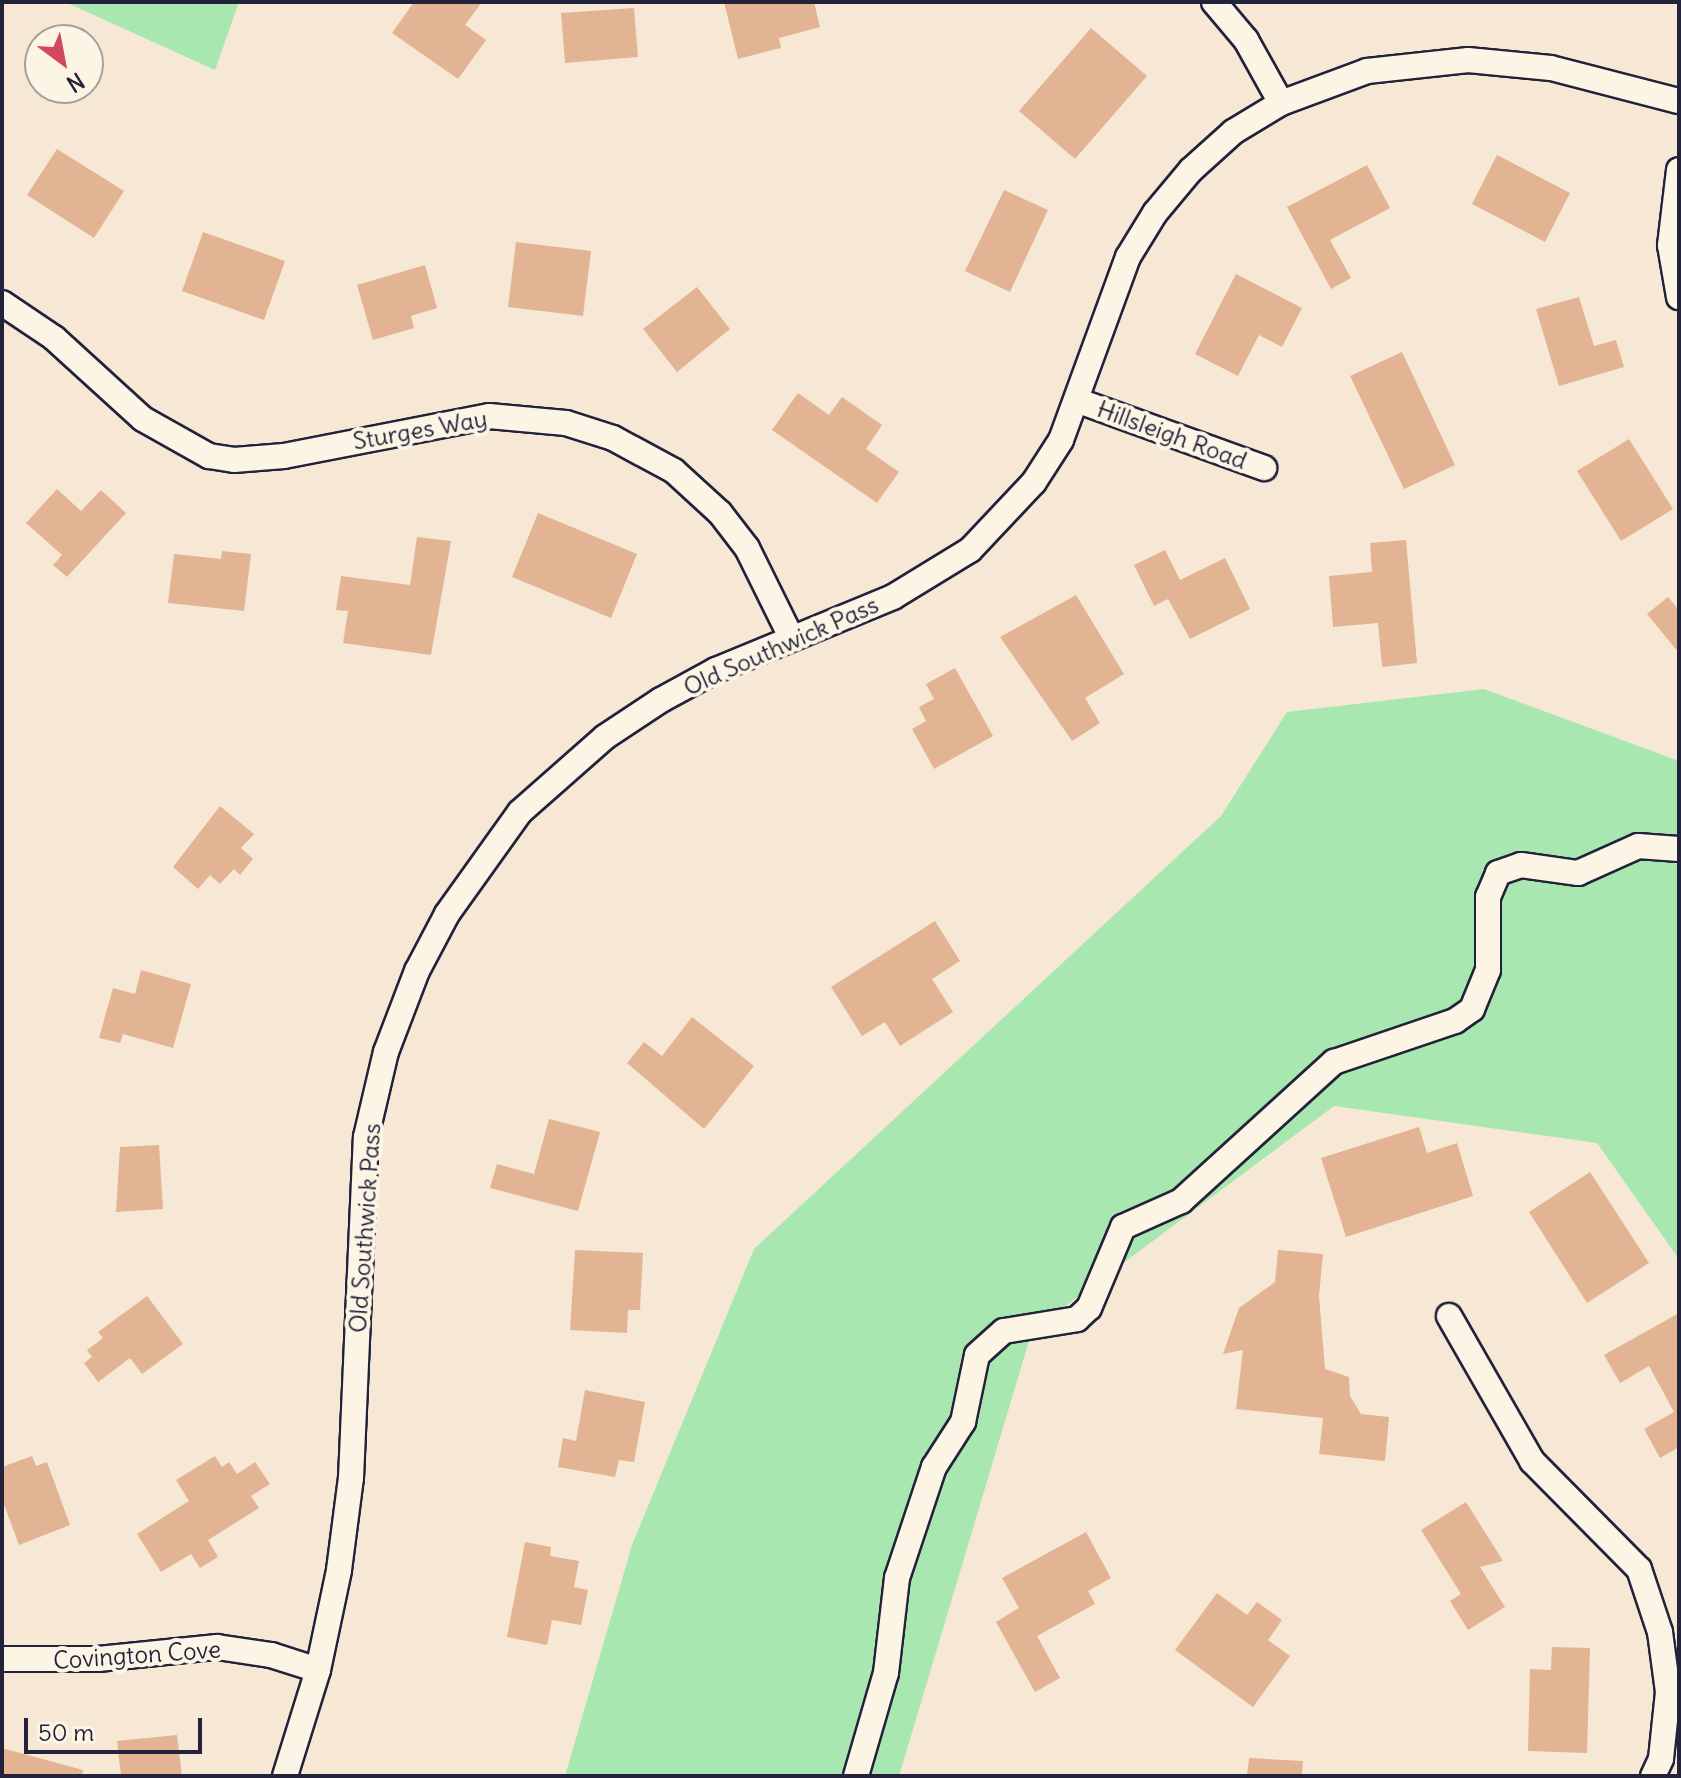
<!DOCTYPE html>
<html>
<head>
<meta charset="utf-8">
<style>
	body { margin:0 }
	#map { position:relative; width:1681px; height:1778px; overflow:hidden; background:#f7e8d5; font-family:Delius,sans-serif }
	div>[style] { position:absolute }
	[style*='--x'] { left:calc(var(--x)*1px); top:calc(var(--y)*1px); width:calc(var(--w)*1px); rotate:calc(var(--a)*1deg) }
	.green>* { inset:0; background:#a8e8b0 }
	.building>* { inset:0; background:#e2b493 }
	.roads { filter:drop-shadow(2px 0 #22223b) drop-shadow(-2px 0 #22223b) drop-shadow(0 2px #22223b) drop-shadow(0 -2px #22223b) }
	.minor>* { height:24px; margin:-12px; padding:0 12px; transform-origin:12px; border-radius:12px; background:#fcf5e5 }
	span { translate:-50% -50%; white-space:nowrap; text-align:center; line-height:1.15; -webkit-text-stroke:8px #fcf5e5; paint-order:stroke }
	.street-label { font-size:24px; color:#22223b }
	.frame { position:absolute; inset:0; border:4px solid #22223b; pointer-events:none }
	.north { position:absolute; left:24px; top:24px; width:80px; height:80px; box-sizing:border-box; background:#fcf5e5; border:2px solid #a5a1a1; border-radius:50%; rotate:148deg; font-size:22px; font-weight:700; line-height:32px; text-align:center; color:#22223b }
	.north::after { content:''; display:block; margin:auto; width:28px; height:36px; background:#d1495b; clip-path:polygon(50% 0,100% 100%,50% 72%,0 100%) }
	.scale { position:absolute; left:24px; top:1718px; width:178px; height:36px; box-sizing:border-box; border:4px solid #22223b; border-top:0; padding-left:10px; font-size:24px; line-height:28px; white-space:nowrap; color:#22223b; -webkit-text-stroke:6px #fcf5e5; paint-order:stroke }
</style>
</head>
<body>
<div id="map">
	<div class="green">
		<i style="clip-path:polygon(65px 2px,239px 2px,215px 70px)"></i>
		<i style="clip-path:polygon(1484px 689px,1679px 761px,1679px 1259px,1597px 1143px,1334px 1106px,1032px 1331px,899px 1776px,565px 1776px,632px 1545px,754px 1249px,1221px 816px,1287px 712px)"></i>
	</div>
	<div class="building">
		<i style="clip-path:polygon(414px 2px,482px 2px,465px 25px,486px 40px,458px 79px,392px 33px)"></i>
		<i style="clip-path:polygon(724px 2px,814px 2px,820px 27px,779px 38px,781px 48px,738px 59px)"></i>
		<i style="clip-path:polygon(634px 8px,638px 57px,565px 63px,561px 13px)"></i>
		<i style="clip-path:polygon(1091px 28px,1147px 76px,1075px 159px,1019px 111px)"></i>
		<i style="clip-path:polygon(57px 149px,124px 191px,94px 238px,27px 195px)"></i>
		<i style="clip-path:polygon(1497px 155px,1570px 193px,1545px 242px,1472px 204px)"></i>
		<i style="clip-path:polygon(1367px 165px,1390px 208px,1330px 240px,1351px 278px,1331px 289px,1287px 207px)"></i>
		<i style="clip-path:polygon(1004px 190px,1048px 210px,1010px 292px,965px 271px)"></i>
		<i style="clip-path:polygon(203px 232px,285px 261px,264px 320px,182px 291px)"></i>
		<i style="clip-path:polygon(516px 242px,591px 251px,583px 316px,508px 307px)"></i>
		<i style="clip-path:polygon(425px 265px,437px 308px,411px 316px,414px 328px,373px 340px,357px 285px)"></i>
		<i style="clip-path:polygon(1236px 274px,1302px 308px,1282px 347px,1259px 335px,1238px 376px,1195px 354px)"></i>
		<i style="clip-path:polygon(697px 287px,730px 329px,677px 372px,643px 329px)"></i>
		<i style="clip-path:polygon(1579px 297px,1594px 346px,1616px 340px,1624px 367px,1559px 386px,1536px 309px)"></i>
		<i style="clip-path:polygon(1402px 352px,1455px 465px,1404px 489px,1350px 376px)"></i>
		<i style="clip-path:polygon(798px 393px,829px 415px,842px 397px,882px 425px,866px 449px,899px 472px,877px 503px,772px 430px)"></i>
		<i style="clip-path:polygon(1629px 439px,1673px 509px,1621px 541px,1577px 471px)"></i>
		<i style="clip-path:polygon(57px 489px,81px 511px,101px 490px,126px 513px,67px 577px,53px 565px,62px 555px,26px 523px)"></i>
		<i style="clip-path:polygon(538px 513px,637px 554px,611px 618px,512px 577px)"></i>
		<i style="clip-path:polygon(417px 537px,451px 541px,431px 655px,343px 643px,348px 611px,336px 610px,341px 576px,410px 585px)"></i>
		<i style="clip-path:polygon(1406px 540px,1417px 663px,1382px 667px,1378px 623px,1333px 627px,1329px 576px,1372px 572px,1370px 543px)"></i>
		<i style="clip-path:polygon(1165px 550px,1180px 580px,1225px 558px,1250px 609px,1190px 639px,1168px 599px,1154px 606px,1134px 565px)"></i>
		<i style="clip-path:polygon(222px 551px,251px 554px,244px 611px,168px 603px,174px 554px,221px 559px)"></i>
		<i style="clip-path:polygon(1076px 595px,1124px 674px,1085px 698px,1100px 723px,1072px 741px,1000px 637px)"></i>
		<i style="clip-path:polygon(1668px 597px,1679px 610px,1679px 653px,1647px 614px)"></i>
		<i style="clip-path:polygon(955px 668px,993px 736px,934px 769px,912px 729px,926px 721px,919px 707px,934px 699px,926px 684px)"></i>
		<i style="clip-path:polygon(220px 806px,254px 834px,241px 848px,253px 859px,240px 875px,234px 869px,220px 884px,210px 875px,198px 889px,173px 867px)"></i>
		<i style="clip-path:polygon(935px 921px,960px 961px,932px 979px,953px 1012px,900px 1046px,885px 1022px,862px 1036px,831px 987px)"></i>
		<i style="clip-path:polygon(141px 970px,191px 984px,173px 1048px,123px 1034px,120px 1043px,99px 1038px,113px 988px,135px 994px)"></i>
		<i style="clip-path:polygon(692px 1017px,754px 1066px,704px 1129px,627px 1063px,644px 1042px,662px 1056px)"></i>
		<i style="clip-path:polygon(549px 1119px,600px 1132px,578px 1211px,490px 1188px,497px 1164px,534px 1174px)"></i>
		<i style="clip-path:polygon(1419px 1127px,1427px 1153px,1457px 1143px,1473px 1196px,1346px 1237px,1321px 1158px)"></i>
		<i style="clip-path:polygon(159px 1145px,163px 1209px,116px 1212px,120px 1147px)"></i>
		<i style="clip-path:polygon(1590px 1172px,1649px 1263px,1587px 1303px,1529px 1212px)"></i>
		<i style="clip-path:polygon(575px 1250px,643px 1253px,640px 1310px,628px 1310px,627px 1333px,570px 1330px)"></i>
		<i style="clip-path:polygon(1278px 1250px,1323px 1254px,1319px 1296px,1325px 1369px,1349px 1377px,1350px 1396px,1361px 1414px,1389px 1417px,1385px 1461px,1319px 1454px,1323px 1418px,1236px 1409px,1243px 1350px,1223px 1354px,1239px 1308px,1275px 1282px)"></i>
		<i style="clip-path:polygon(147px 1296px,183px 1344px,142px 1374px,130px 1358px,98px 1382px,84px 1363px,92px 1357px,87px 1350px,103px 1338px,98px 1332px)"></i>
		<i style="clip-path:polygon(1679px 1313px,1679px 1447px,1660px 1458px,1644px 1429px,1674px 1412px,1649px 1366px,1620px 1383px,1604px 1355px)"></i>
		<i style="clip-path:polygon(585px 1390px,645px 1402px,634px 1462px,619px 1460px,615px 1477px,558px 1467px,563px 1438px,576px 1441px)"></i>
		<i style="clip-path:polygon(32px 1456px,36px 1466px,47px 1462px,70px 1525px,19px 1545px,2px 1499px,2px 1467px)"></i>
		<i style="clip-path:polygon(215px 1456px,222px 1467px,229px 1462px,237px 1474px,255px 1462px,270px 1484px,251px 1496px,259px 1508px,208px 1540px,218px 1557px,200px 1568px,191px 1554px,161px 1572px,137px 1534px,189px 1501px,176px 1480px)"></i>
		<i style="clip-path:polygon(1466px 1502px,1503px 1561px,1480px 1567px,1505px 1607px,1468px 1630px,1450px 1601px,1461px 1594px,1421px 1530px)"></i>
		<i style="clip-path:polygon(1086px 1532px,1111px 1578px,1088px 1591px,1095px 1604px,1037px 1636px,1060px 1678px,1035px 1692px,996px 1622px,1019px 1608px,1002px 1578px)"></i>
		<i style="clip-path:polygon(525px 1542px,551px 1547px,550px 1556px,579px 1561px,574px 1587px,588px 1590px,581px 1625px,552px 1620px,547px 1645px,507px 1637px)"></i>
		<i style="clip-path:polygon(1217px 1593px,1247px 1615px,1257px 1602px,1282px 1620px,1268px 1640px,1290px 1656px,1253px 1707px,1175px 1650px)"></i>
		<i style="clip-path:polygon(1552px 1647px,1590px 1648px,1587px 1753px,1528px 1751px,1530px 1669px,1551px 1670px)"></i>
		<i style="clip-path:polygon(177px 1735px,182px 1776px,121px 1776px,117px 1741px)"></i>
		<i style="clip-path:polygon(2px 1748px,83px 1770px,82px 1776px,2px 1776px)"></i>
		<i style="clip-path:polygon(1249px 1758px,1303px 1761px,1302px 1776px,1247px 1776px)"></i>
	</div>
	<div class="roads">
		<div class="minor">
			<i style="--x:1214;--y:2;--w:50;--a:49.9"></i>
			<i style="--x:1246;--y:40;--w:72;--a:60.9"></i>
			<i style="--x:1679;--y:170;--w:76;--a:96.8"></i>
			<i style="--x:1670;--y:245;--w:53;--a:80.2"></i>
			<i style="--x:2;--y:303;--w:63;--a:33.9"></i>
			<i style="--x:54;--y:338;--w:120;--a:42.3"></i>
			<i style="--x:143;--y:419;--w:76;--a:29.3"></i>
			<i style="--x:209;--y:456;--w:25;--a:9"></i>
			<i style="--x:234;--y:460;--w:50;--a:-4.6"></i>
			<i style="--x:284;--y:456;--w:209;--a:-11"></i>
			<i style="--x:489;--y:416;--w:77;--a:5.2"></i>
			<i style="--x:566;--y:423;--w:49;--a:17.7"></i>
			<i style="--x:613;--y:438;--w:69;--a:28.4"></i>
			<i style="--x:674;--y:471;--w:62;--a:42.4"></i>
			<i style="--x:720;--y:513;--w:44;--a:52.4"></i>
			<i style="--x:747;--y:548;--w:99;--a:63.7"></i>
			<i style="--x:1079;--y:401;--w:197;--a:19.9"></i>
			<i style="--x:1449;--y:1316;--w:167;--a:60.2"></i>
			<i style="--x:1532;--y:1461;--w:152;--a:45.3"></i>
			<i style="--x:1639;--y:1569;--w:66;--a:71.6"></i>
			<i style="--x:1660;--y:1632;--w:61;--a:82.4"></i>
			<i style="--x:1668;--y:1692;--w:67;--a:96"></i>
			<i style="--x:1661;--y:1759;--w:19;--a:115"></i>
			<i style="--x:2;--y:1659;--w:96;--a:0"></i>
			<i style="--x:98;--y:1659;--w:120;--a:-5.8"></i>
			<i style="--x:217;--y:1647;--w:55;--a:8.4"></i>
			<i style="--x:271;--y:1655;--w:49;--a:17.7"></i>
			<i style="--x:285;--y:1776;--w:111;--a:-72.7"></i>
			<i style="--x:318;--y:1670;--w:102;--a:-78.1"></i>
			<i style="--x:339;--y:1570;--w:93;--a:-82.6"></i>
			<i style="--x:351;--y:1478;--w:341;--a:-87.5"></i>
			<i style="--x:366;--y:1137;--w:87;--a:-76.8"></i>
			<i style="--x:386;--y:1052;--w:87;--a:-69.1"></i>
			<i style="--x:417;--y:971;--w:64;--a:-62.2"></i>
			<i style="--x:447;--y:914;--w:125;--a:-54.4"></i>
			<i style="--x:520;--y:812;--w:113;--a:-41.4"></i>
			<i style="--x:605;--y:737;--w:67;--a:-33.5"></i>
			<i style="--x:661;--y:700;--w:63;--a:-28.6"></i>
			<i style="--x:716;--y:670;--w:191;--a:-22.4"></i>
			<i style="--x:893;--y:597;--w:90;--a:-31.4"></i>
			<i style="--x:970;--y:550;--w:93;--a:-46.7"></i>
			<i style="--x:1034;--y:482;--w:50;--a:-57.3"></i>
			<i style="--x:1061;--y:440;--w:195;--a:-69.9"></i>
			<i style="--x:1128;--y:257;--w:52;--a:-58.5"></i>
			<i style="--x:1155;--y:213;--w:56;--a:-50.1"></i>
			<i style="--x:1191;--y:170;--w:57;--a:-42.1"></i>
			<i style="--x:1233;--y:132;--w:56;--a:-31.1"></i>
			<i style="--x:1281;--y:103;--w:92;--a:-20.4"></i>
			<i style="--x:1367;--y:71;--w:102;--a:-6.2"></i>
			<i style="--x:1468;--y:60;--w:83;--a:5.5"></i>
			<i style="--x:1551;--y:68;--w:132;--a:14.5"></i>
			<i style="--x:856;--y:1776;--w:107;--a:-73.8"></i>
			<i style="--x:886;--y:1673;--w:96;--a:-83.4"></i>
			<i style="--x:897;--y:1578;--w:117;--a:-71.6"></i>
			<i style="--x:934;--y:1467;--w:54;--a:-57.2"></i>
			<i style="--x:963;--y:1422;--w:68;--a:-78.2"></i>
			<i style="--x:977;--y:1355;--w:36;--a:-42"></i>
			<i style="--x:1004;--y:1331;--w:74;--a:-9.3"></i>
			<i style="--x:1077;--y:1319;--w:16;--a:-43"></i>
			<i style="--x:1089;--y:1308;--w:88;--a:-67.2"></i>
			<i style="--x:1123;--y:1227;--w:64;--a:-24.1"></i>
			<i style="--x:1181;--y:1201;--w:207;--a:-42.3"></i>
			<i style="--x:1334;--y:1062;--w:128;--a:-18.7"></i>
			<i style="--x:1455;--y:1021;--w:21;--a:-35"></i>
			<i style="--x:1472;--y:1009;--w:42;--a:-67.7"></i>
			<i style="--x:1488;--y:970;--w:73;--a:-90"></i>
			<i style="--x:1488;--y:897;--w:26;--a:-67"></i>
			<i style="--x:1498;--y:873;--w:24;--a:-19"></i>
			<i style="--x:1521;--y:865;--w:58;--a:8"></i>
			<i style="--x:1578;--y:873;--w:66;--a:-24.2"></i>
			<i style="--x:1638;--y:846;--w:41;--a:4.2"></i>
		</div>
	</div>
	<div class="street-label">
		<span style="left:420px;top:430px;rotate:-10deg">Sturges Way</span>
		<span style="left:1172px;top:435px;rotate:20deg">Hillsleigh Road</span>
		<span style="left:781px;top:646px;rotate:-24deg">Old Southwick Pass</span>
		<span style="left:365px;top:1228px;rotate:-86deg">Old Southwick Pass</span>
		<span style="left:137px;top:1655px;rotate:-4deg">Covington Cove</span>
	</div>
	<div class="frame"></div>
	<div class="north">N</div>
	<div class="scale">50 m</div>
</div>
</body>
</html>
